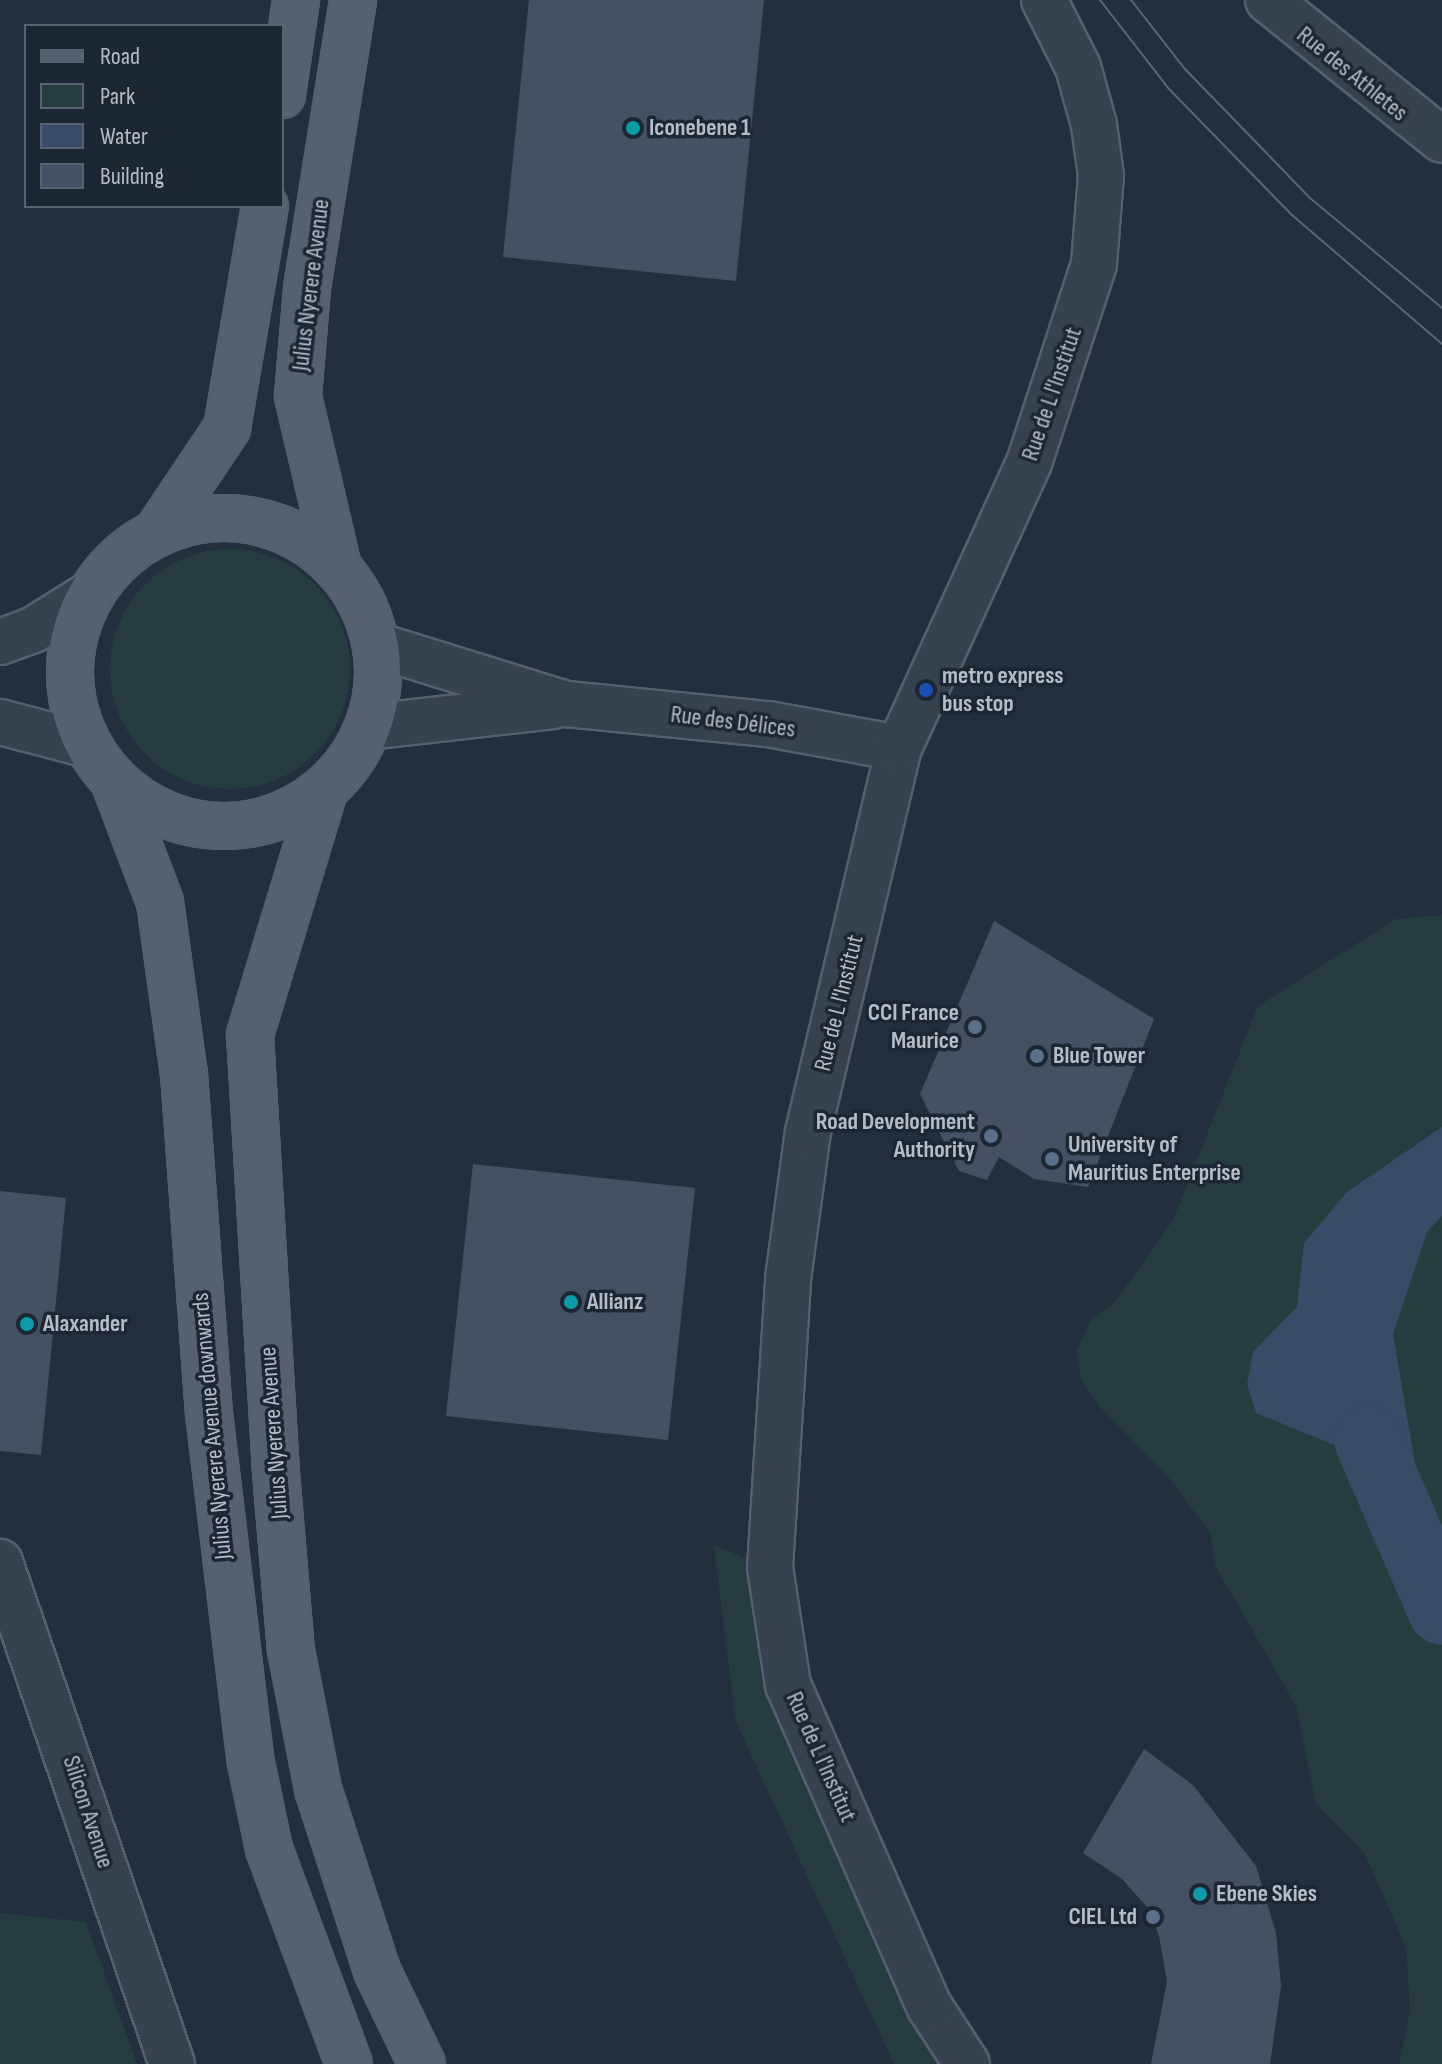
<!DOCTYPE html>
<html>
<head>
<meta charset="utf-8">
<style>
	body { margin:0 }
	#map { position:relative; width:1442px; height:2064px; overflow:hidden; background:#242f3e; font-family:"Sofia Sans Condensed",sans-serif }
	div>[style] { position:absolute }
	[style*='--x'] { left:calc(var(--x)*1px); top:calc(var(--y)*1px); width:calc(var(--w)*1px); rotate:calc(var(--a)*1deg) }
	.green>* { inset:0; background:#263c3f }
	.round { border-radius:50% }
	.water>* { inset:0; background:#394c67 }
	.river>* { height:68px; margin:-34px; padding:0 34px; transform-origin:34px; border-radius:34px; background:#394c67 }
	.building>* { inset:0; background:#455162 }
	.roads { filter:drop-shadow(2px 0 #565f6c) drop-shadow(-2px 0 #565f6c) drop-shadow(0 2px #565f6c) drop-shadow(0 -2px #565f6c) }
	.minor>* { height:44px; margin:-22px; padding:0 22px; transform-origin:22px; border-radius:22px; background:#38414e }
	.major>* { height:44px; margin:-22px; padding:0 22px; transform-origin:22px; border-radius:22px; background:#56606e }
	.major>.ring { margin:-22px; padding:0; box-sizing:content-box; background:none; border:44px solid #56606e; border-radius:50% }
	.tram>* { height:2px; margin:-1px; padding:0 1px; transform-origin:1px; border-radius:1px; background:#5a6575 }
	.dots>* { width:22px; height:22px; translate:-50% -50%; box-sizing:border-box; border:4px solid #1d2633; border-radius:50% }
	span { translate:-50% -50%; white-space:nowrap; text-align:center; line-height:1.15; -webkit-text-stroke:7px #1d2633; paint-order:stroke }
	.street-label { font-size:24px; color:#b4bcc9 }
	.poi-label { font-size:24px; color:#b4bcc9; font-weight:700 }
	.left { translate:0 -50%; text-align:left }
	.right { translate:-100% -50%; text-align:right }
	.legend { position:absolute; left:24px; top:24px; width:260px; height:184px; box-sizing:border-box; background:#1d2633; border:2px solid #59626f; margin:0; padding:10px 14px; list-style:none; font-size:24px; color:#b4bcc9 }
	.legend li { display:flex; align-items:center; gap:16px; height:40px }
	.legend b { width:40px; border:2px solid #59626f }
</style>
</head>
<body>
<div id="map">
	<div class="green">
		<i class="round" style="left:110px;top:549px;width:240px;height:240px"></i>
		<i style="clip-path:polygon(1442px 915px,1442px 2064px,1399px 2064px,1410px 2011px,1406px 1947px,1365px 1854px,1316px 1804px,1296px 1706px,1216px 1567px,1210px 1533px,1169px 1478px,1101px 1408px,1081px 1380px,1077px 1350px,1090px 1321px,1116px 1301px,1173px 1220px,1258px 1006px,1396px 919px)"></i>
		<i style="clip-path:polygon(714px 1545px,770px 1568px,788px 1685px,967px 2064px,894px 2064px,736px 1722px)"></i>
		<i style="clip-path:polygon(0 1913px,86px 1922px,137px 2064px,0 2064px)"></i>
	</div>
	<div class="water">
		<i style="clip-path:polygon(1442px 1127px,1442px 1216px,1427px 1232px,1393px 1334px,1422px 1504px,1399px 1530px,1347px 1450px,1256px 1413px,1247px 1384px,1253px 1352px,1297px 1307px,1304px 1243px,1347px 1192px)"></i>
	</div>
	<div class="river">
		<i style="--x:1368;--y:1440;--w:186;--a:66.6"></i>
	</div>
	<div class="building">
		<i style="clip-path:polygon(529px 0,764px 0,736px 281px,503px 257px)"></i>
		<i style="clip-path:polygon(994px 921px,1154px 1019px,1088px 1187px,1034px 1179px,999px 1157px,987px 1180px,959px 1171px,920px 1094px)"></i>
		<i style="clip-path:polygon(473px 1164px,695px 1188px,668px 1440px,446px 1416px)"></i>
		<i style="clip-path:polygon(0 1191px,66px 1198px,41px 1455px,0 1451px)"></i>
		<i style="clip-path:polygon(1144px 1749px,1193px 1785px,1256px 1866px,1276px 1933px,1281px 1986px,1270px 2064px,1151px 2064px,1167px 1981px,1159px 1936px,1149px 1909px,1121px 1878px,1083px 1853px)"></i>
	</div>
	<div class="roads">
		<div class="minor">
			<i style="--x:1268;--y:0;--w:223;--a:38.8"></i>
			<i style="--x:0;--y:642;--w:35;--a:-20"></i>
			<i style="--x:33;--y:630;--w:70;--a:-32.1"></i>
			<i style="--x:376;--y:645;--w:200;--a:17.2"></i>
			<i style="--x:567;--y:704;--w:202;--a:5.7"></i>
			<i style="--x:768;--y:724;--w:133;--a:10.4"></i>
			<i style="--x:0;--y:722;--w:91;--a:14.6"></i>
			<i style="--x:369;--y:727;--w:185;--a:-6.5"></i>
			<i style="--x:0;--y:1562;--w:531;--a:71.09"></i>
			<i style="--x:967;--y:2064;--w:69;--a:-123.2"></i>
			<i style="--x:929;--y:2006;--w:351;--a:-113.7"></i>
			<i style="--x:788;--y:1685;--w:118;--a:-98.7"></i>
			<i style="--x:770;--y:1568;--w:290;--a:-86.4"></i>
			<i style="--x:788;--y:1279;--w:148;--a:-82.3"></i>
			<i style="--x:808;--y:1132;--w:395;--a:-76.7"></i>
			<i style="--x:899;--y:748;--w:313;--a:-65.5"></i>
			<i style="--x:1029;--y:463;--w:209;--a:-71.9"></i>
			<i style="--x:1094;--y:264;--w:88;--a:-85.5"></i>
			<i style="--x:1101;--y:176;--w:51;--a:-97.8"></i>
			<i style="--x:1094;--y:125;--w:60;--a:-105.4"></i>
			<i style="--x:1078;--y:67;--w:75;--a:-116.9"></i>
		</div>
		<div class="major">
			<i style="--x:282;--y:95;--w:96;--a:-81.6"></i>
			<i class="ring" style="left:70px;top:518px;width:264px;height:264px"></i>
			<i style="--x:158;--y:531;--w:124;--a:-56.2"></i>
			<i style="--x:227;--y:428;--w:225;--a:-80.3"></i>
			<i style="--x:338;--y:567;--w:176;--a:-103.2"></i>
			<i style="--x:298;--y:396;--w:108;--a:-85.2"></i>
			<i style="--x:307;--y:288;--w:292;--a:-80.9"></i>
			<i style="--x:114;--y:781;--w:129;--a:69.2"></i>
			<i style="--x:160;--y:902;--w:174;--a:82.1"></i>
			<i style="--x:184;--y:1074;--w:340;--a:85.8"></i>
			<i style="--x:209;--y:1413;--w:347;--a:83.2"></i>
			<i style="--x:250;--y:1758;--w:93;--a:78.2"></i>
			<i style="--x:269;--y:1849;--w:229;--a:69.6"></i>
			<i style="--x:324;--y:791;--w:255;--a:106.9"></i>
			<i style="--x:250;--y:1035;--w:427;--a:86.6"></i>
			<i style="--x:275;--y:1461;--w:190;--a:85.2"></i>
			<i style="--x:291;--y:1650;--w:142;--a:79"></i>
			<i style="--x:318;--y:1789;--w:191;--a:72"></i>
			<i style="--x:377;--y:1971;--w:103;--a:64.2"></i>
		</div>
	</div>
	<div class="tram">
		<i style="--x:1100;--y:0;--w:113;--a:52.2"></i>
		<i style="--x:1169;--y:89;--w:176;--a:45.7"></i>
		<i style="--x:1292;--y:215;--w:198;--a:40.7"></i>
		<i style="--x:1131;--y:0;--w:88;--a:52"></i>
		<i style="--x:1185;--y:69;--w:180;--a:45.9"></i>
		<i style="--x:1310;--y:198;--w:172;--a:39.8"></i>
	</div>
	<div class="dots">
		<i style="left:633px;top:128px;background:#0f9aa8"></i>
		<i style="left:926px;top:690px;background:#1a4fb4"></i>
		<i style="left:975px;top:1027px;background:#5c6f8a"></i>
		<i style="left:1037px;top:1056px;background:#5c6f8a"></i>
		<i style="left:991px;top:1136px;background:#5c6f8a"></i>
		<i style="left:1052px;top:1159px;background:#5c6f8a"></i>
		<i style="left:571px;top:1302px;background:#0f9aa8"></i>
		<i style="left:27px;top:1324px;background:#0f9aa8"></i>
		<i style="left:1200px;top:1894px;background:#0f9aa8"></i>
		<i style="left:1153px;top:1917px;background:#5c6f8a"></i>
	</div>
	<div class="street-label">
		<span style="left:1352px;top:74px;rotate:39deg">Rue des Athletes</span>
		<span style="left:311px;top:285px;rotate:-83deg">Julius Nyerere Avenue</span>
		<span style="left:1052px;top:394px;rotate:-71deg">Rue de L l'Institut</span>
		<span style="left:733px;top:722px;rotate:7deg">Rue des Délices</span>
		<span style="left:839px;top:1003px;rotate:-76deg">Rue de L l'Institut</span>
		<span style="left:212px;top:1426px;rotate:-95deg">Julius Nyerere Avenue downwards</span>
		<span style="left:274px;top:1433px;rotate:-94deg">Julius Nyerere Avenue</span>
		<span style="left:821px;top:1757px;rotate:66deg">Rue de L l'Institut</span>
		<span style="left:88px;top:1812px;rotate:72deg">Silicon Avenue</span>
	</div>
	<div class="poi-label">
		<span class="left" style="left:649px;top:128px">Iconebene 1</span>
		<span class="left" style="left:942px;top:690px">metro express<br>bus stop</span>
		<span class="right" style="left:959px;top:1027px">CCI France<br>Maurice</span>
		<span class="left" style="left:1053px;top:1056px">Blue Tower</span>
		<span class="right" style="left:975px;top:1136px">Road Development<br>Authority</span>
		<span class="left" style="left:1068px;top:1159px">University of<br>Mauritius Enterprise</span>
		<span class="left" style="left:587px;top:1302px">Allianz</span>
		<span class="left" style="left:43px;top:1324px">Alaxander</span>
		<span class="left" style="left:1216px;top:1894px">Ebene Skies</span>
		<span class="right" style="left:1137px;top:1917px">CIEL Ltd</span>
	</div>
	<ul class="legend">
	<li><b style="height:10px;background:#56606e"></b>Road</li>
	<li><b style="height:22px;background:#263c3f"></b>Park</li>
	<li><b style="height:22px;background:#394c67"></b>Water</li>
	<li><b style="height:22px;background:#455162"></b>Building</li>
	</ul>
</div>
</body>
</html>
